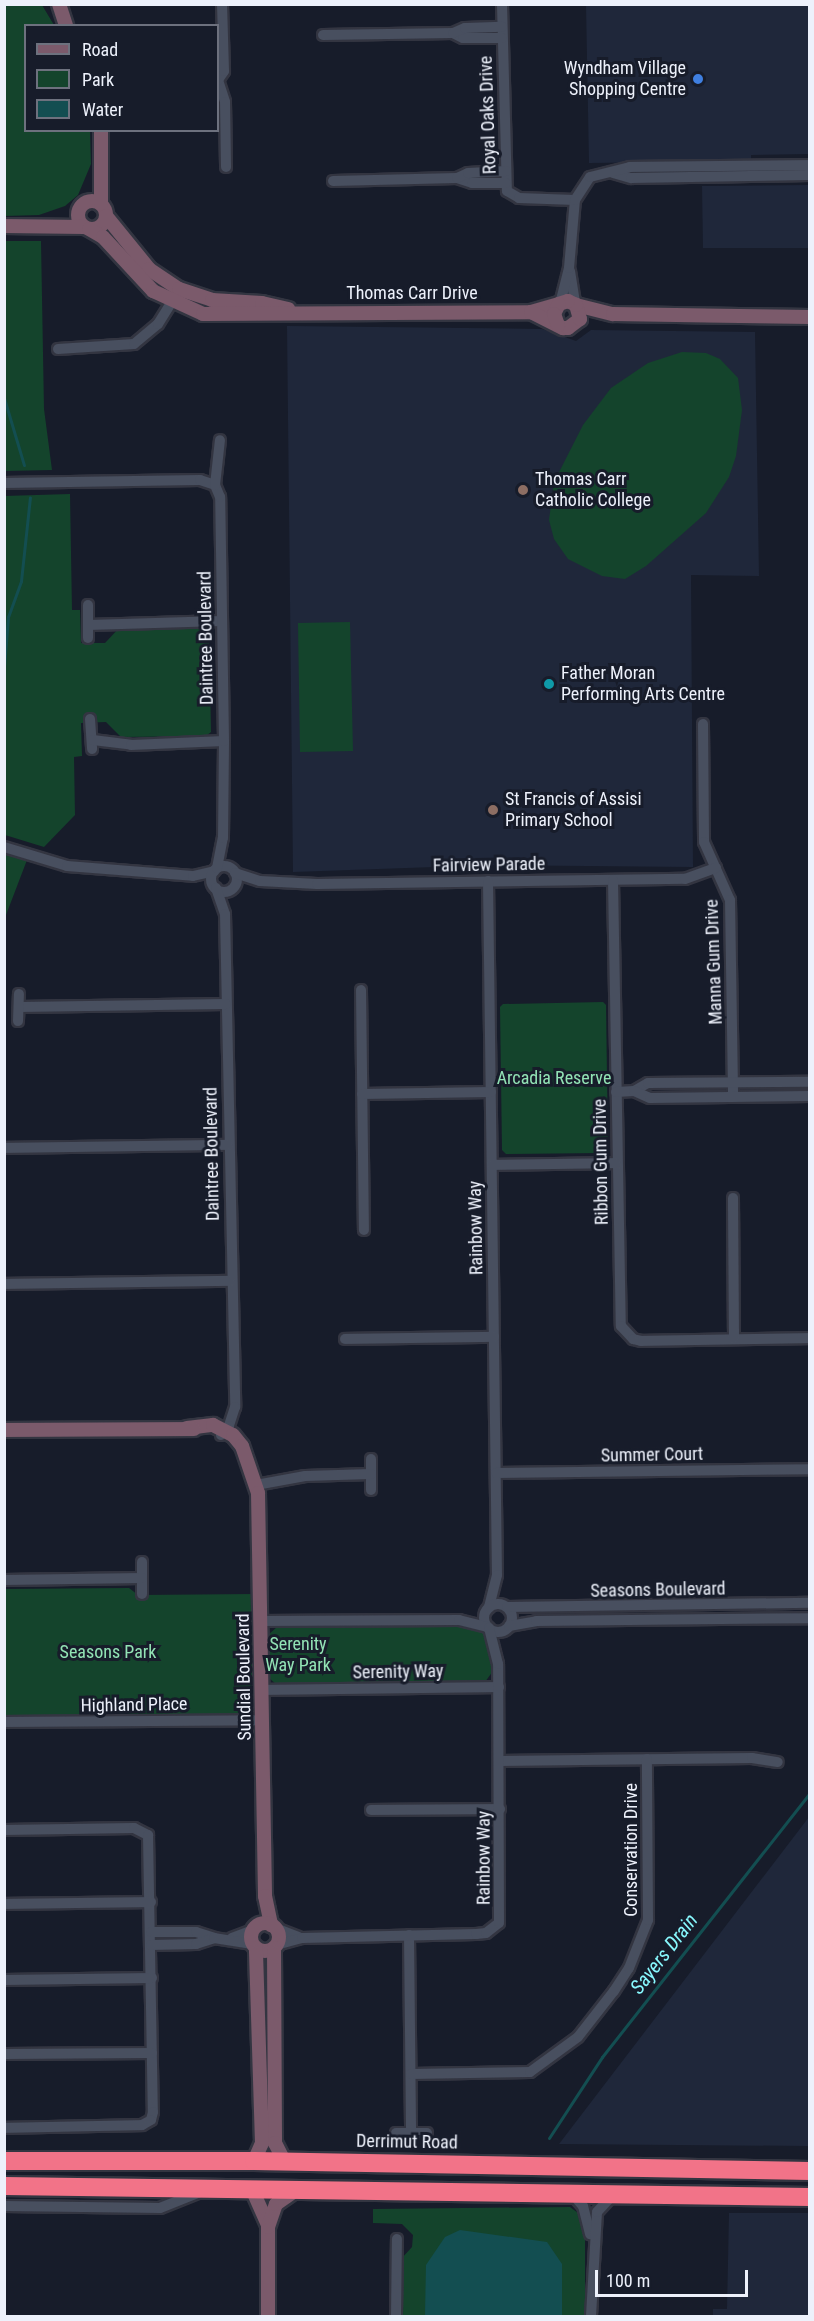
<!DOCTYPE html>
<html>
<head>
<meta charset="utf-8">
<style>
	body { margin:0 }
	#map { position:relative; width:814px; height:2321px; overflow:hidden; background:#171c2a; font-family:"Roboto Condensed",sans-serif }
	div>[style] { position:absolute }
	[style*='--x'] { left:calc(var(--x)*1px); top:calc(var(--y)*1px); width:calc(var(--w)*1px); rotate:calc(var(--a)*1deg) }
	.built>* { inset:0; background:#1f273a }
	.green>* { inset:0; background:#14442c }
	.water>* { inset:0; background:#134e51 }
	.stream>* { height:3px; margin:-1.5px; padding:0 1.5px; transform-origin:1.5px; border-radius:1.5px; background:#134e51 }
	.roads { filter:drop-shadow(2px 0 #333541) drop-shadow(-2px 0 #333541) drop-shadow(0 2px #333541) drop-shadow(0 -2px #333541) }
	.street>* { height:10px; margin:-5px; padding:0 5px; transform-origin:5px; border-radius:5px; background:#484f5f }
	.street>.ring { margin:-5px; padding:0; box-sizing:content-box; background:none; border:10px solid #484f5f; border-radius:50% }
	.secondary>* { height:14px; margin:-7px; padding:0 7px; transform-origin:7px; border-radius:7px; background:#7b5a6b }
	.secondary>.ring { margin:-7px; padding:0; box-sizing:content-box; background:none; border:14px solid #7b5a6b; border-radius:50% }
	.highway>* { height:18px; margin:-9px; padding:0 9px; transform-origin:9px; border-radius:9px; background:#f27388 }
	.dots>* { width:16px; height:16px; translate:-50% -50%; box-sizing:border-box; border:3px solid #171c2a; border-radius:50% }
	span { translate:-50% -50%; white-space:nowrap; text-align:center; line-height:1.15; -webkit-text-stroke:6px #171c2a; paint-order:stroke }
	.poi-label { font-size:18px; color:#edf1fb }
	.right { translate:-100% -50%; text-align:right }
	.left { translate:0 -50%; text-align:left }
	.street-label { font-size:18px; color:#edf1fb }
	.park-label { font-size:18px; color:#92e3b5 }
	.water-label { font-size:20px; color:#88f8fe; font-style:italic }
	.frame { position:absolute; inset:0; border:6px solid #edf1fb; pointer-events:none }
	.legend { position:absolute; left:24px; top:24px; width:195px; height:108px; box-sizing:border-box; background:#171c2a; border:2px solid #6d717e; margin:0; padding:8px 10px; list-style:none; font-size:18px; color:#edf1fb }
	.legend li { display:flex; align-items:center; gap:12px; height:30px }
	.legend b { width:30px; border:2px solid #6d717e }
	.scale { position:absolute; left:595px; top:2270px; width:153px; height:27px; box-sizing:border-box; border:3px solid #edf1fb; border-top:0; padding-left:8px; font-size:18px; line-height:21px; white-space:nowrap; color:#edf1fb; -webkit-text-stroke:4px #171c2a; paint-order:stroke }
</style>
</head>
<body>
<div id="map">
	<div class="built">
		<i style="clip-path:polygon(586px 5px,809px 5px,809px 154px,751px 155px,751px 161px,589px 163px)"></i>
		<i style="clip-path:polygon(809px 185px,809px 248px,703px 248px,702px 186px)"></i>
		<i style="clip-path:polygon(287px 326px,542px 329px,576px 341px,591px 330px,755px 332px,759px 576px,691px 575px,693px 867px,491px 865px,293px 872px)"></i>
		<i style="clip-path:polygon(809px 1817px,809px 2146px,559px 2144px)"></i>
		<i style="clip-path:polygon(729px 2213px,809px 2213px,809px 2316px,713px 2316px,713px 2309px,727px 2309px)"></i>
	</div>
	<div class="green">
		<i style="clip-path:polygon(4px 5px,42px 5px,54px 25px,26px 26px,26px 130px,90px 131px,91px 164px,78px 195px,65px 206px,39px 215px,5px 216px)"></i>
		<i style="clip-path:polygon(41px 241px,44px 409px,52px 470px,5px 471px,5px 241px)"></i>
		<i style="clip-path:polygon(682px 352px,706px 353px,720px 359px,738px 378px,742px 410px,736px 456px,729px 477px,706px 513px,646px 566px,625px 579px,602px 576px,568px 559px,554px 539px,549px 520px,554px 482px,583px 425px,611px 388px,648px 363px)"></i>
		<i style="clip-path:polygon(70px 494px,72px 610px,80px 610px,81px 643px,105px 643px,120px 627px,205px 626px,209px 631px,211px 732px,206px 736px,121px 737px,106px 722px,81px 723px,82px 756px,74px 757px,75px 815px,44px 847px,5px 835px,4px 496px)"></i>
		<i style="clip-path:polygon(350px 622px,353px 751px,300px 752px,298px 623px)"></i>
		<i style="clip-path:polygon(5px 853px,27px 860px,6px 915px,5px 1043px)"></i>
		<i style="clip-path:polygon(603px 1002px,606px 1005px,608px 1148px,603px 1153px,506px 1154px,502px 1150px,500px 1007px,503px 1004px)"></i>
		<i style="clip-path:polygon(129px 1588px,138px 1595px,255px 1594px,254px 1711px,247px 1715px,5px 1719px,5px 1589px)"></i>
		<i style="clip-path:polygon(463px 1624px,487px 1634px,493px 1671px,485px 1682px,277px 1685px,269px 1678px,268px 1635px,277px 1627px)"></i>
		<i style="clip-path:polygon(570px 2207px,582px 2216px,585px 2233px,585px 2316px,400px 2316px,401px 2259px,412px 2247px,413px 2235px,402px 2224px,373px 2223px,373px 2209px)"></i>
	</div>
	<div class="water">
		<i style="clip-path:polygon(460px 2230px,547px 2242px,562px 2264px,562px 2316px,425px 2316px,426px 2265px,445px 2237px)"></i>
	</div>
	<div class="stream">
		<i style="--x:4;--y:398;--w:70;--a:73.4"></i>
		<i style="--x:4;--y:667;--w:50;--a:-85.4"></i>
		<i style="--x:8;--y:617;--w:38;--a:-70"></i>
		<i style="--x:21;--y:581;--w:84;--a:-83.9"></i>
		<i style="--x:549;--y:2138;--w:97;--a:-56.8"></i>
		<i style="--x:602;--y:2057;--w:336;--a:-51.8"></i>
	</div>
	<div class="roads">
		<div class="street">
			<i style="--x:502;--y:4;--w:187;--a:88.5"></i>
			<i style="--x:507;--y:191;--w:14;--a:30"></i>
			<i style="--x:519;--y:198;--w:56;--a:2"></i>
			<i style="--x:453;--y:33;--w:11;--a:27"></i>
			<i style="--x:463;--y:38;--w:39;--a:0"></i>
			<i style="--x:323;--y:35;--w:130;--a:-0.9"></i>
			<i style="--x:453;--y:33;--w:13;--a:-23"></i>
			<i style="--x:465;--y:28;--w:37;--a:-2"></i>
			<i style="--x:218;--y:80;--w:23;--a:72"></i>
			<i style="--x:225;--y:102;--w:65;--a:89.1"></i>
			<i style="--x:218;--y:80;--w:11;--a:-56"></i>
			<i style="--x:224;--y:71;--w:67;--a:-91.7"></i>
			<i style="--x:613;--y:173;--w:19;--a:16"></i>
			<i style="--x:631;--y:178;--w:179;--a:-1"></i>
			<i style="--x:457;--y:178;--w:16;--a:18"></i>
			<i style="--x:472;--y:183;--w:34;--a:0"></i>
			<i style="--x:333;--y:181;--w:124;--a:-1.4"></i>
			<i style="--x:457;--y:178;--w:12;--a:-24"></i>
			<i style="--x:468;--y:173;--w:38;--a:-3"></i>
			<i style="--x:570;--y:271;--w:33;--a:81"></i>
			<i style="--x:560;--y:304;--w:37;--a:-76"></i>
			<i style="--x:569;--y:268;--w:68;--a:-85"></i>
			<i style="--x:575;--y:200;--w:27;--a:-57"></i>
			<i style="--x:590;--y:177;--w:41;--a:-14"></i>
			<i style="--x:630;--y:167;--w:180;--a:-0.6"></i>
			<i style="--x:58;--y:349;--w:76;--a:-3.8"></i>
			<i style="--x:134;--y:344;--w:31;--a:-40"></i>
			<i style="--x:158;--y:324;--w:36;--a:-58"></i>
			<i style="--x:4;--y:483;--w:196;--a:-0.9"></i>
			<i style="--x:200;--y:480;--w:16;--a:18"></i>
			<i style="--x:88;--y:625;--w:134;--a:-1.7"></i>
			<i style="--x:88;--y:638;--w:33;--a:-90"></i>
			<i style="--x:90;--y:719;--w:30;--a:86"></i>
			<i style="--x:703;--y:724;--w:118;--a:89.5"></i>
			<i style="--x:704;--y:842;--w:64;--a:65.9"></i>
			<i style="--x:730;--y:900;--w:197;--a:89.1"></i>
			<i style="--x:93;--y:740;--w:38;--a:7"></i>
			<i style="--x:131;--y:745;--w:93;--a:-2.5"></i>
			<i style="--x:4;--y:847;--w:66;--a:16.8"></i>
			<i style="--x:67;--y:866;--w:126;--a:4.5"></i>
			<i style="--x:193;--y:876;--w:22;--a:-13"></i>
			<i class="ring" style="left:211px;top:866px;width:16px;height:16px"></i>
			<i style="--x:217;--y:868;--w:31;--a:-79"></i>
			<i style="--x:223;--y:838;--w:97;--a:-89.4"></i>
			<i style="--x:224;--y:741;--w:244;--a:-90.9"></i>
			<i style="--x:220;--y:497;--w:13;--a:-113"></i>
			<i style="--x:215;--y:485;--w:45;--a:-83.7"></i>
			<i style="--x:235;--y:873;--w:26;--a:18"></i>
			<i style="--x:260;--y:881;--w:57;--a:3"></i>
			<i style="--x:317;--y:884;--w:368;--a:-0.8"></i>
			<i style="--x:685;--y:879;--w:33;--a:-20"></i>
			<i style="--x:613;--y:880;--w:446;--a:89"></i>
			<i style="--x:621;--y:1326;--w:18;--a:47"></i>
			<i style="--x:633;--y:1339;--w:8;--a:14"></i>
			<i style="--x:641;--y:1341;--w:169;--a:-1"></i>
			<i style="--x:488;--y:881;--w:694;--a:89.26"></i>
			<i style="--x:497;--y:1575;--w:34;--a:104"></i>
			<i style="--x:216;--y:888;--w:28;--a:71"></i>
			<i style="--x:225;--y:914;--w:493;--a:88.8"></i>
			<i style="--x:235;--y:1407;--w:20;--a:108"></i>
			<i style="--x:229;--y:1426;--w:12;--a:132"></i>
			<i style="--x:361;--y:990;--w:240;--a:89.3"></i>
			<i style="--x:19;--y:1007;--w:207;--a:-0.8"></i>
			<i style="--x:18;--y:1021;--w:27;--a:-88"></i>
			<i style="--x:634;--y:1091;--w:16;--a:-30"></i>
			<i style="--x:648;--y:1083;--w:162;--a:-0.4"></i>
			<i style="--x:616;--y:1092;--w:18;--a:-3"></i>
			<i style="--x:634;--y:1091;--w:17;--a:24"></i>
			<i style="--x:650;--y:1098;--w:160;--a:-0.7"></i>
			<i style="--x:362;--y:1094;--w:129;--a:-0.9"></i>
			<i style="--x:4;--y:1148;--w:224;--a:-0.8"></i>
			<i style="--x:492;--y:1165;--w:124;--a:-0.9"></i>
			<i style="--x:733;--y:1198;--w:140;--a:89.6"></i>
			<i style="--x:4;--y:1284;--w:226;--a:-0.8"></i>
			<i style="--x:345;--y:1339;--w:149;--a:-0.8"></i>
			<i style="--x:371;--y:1459;--w:31;--a:90"></i>
			<i style="--x:496;--y:1473;--w:314;--a:-0.7"></i>
			<i style="--x:256;--y:1485;--w:50;--a:-10.4"></i>
			<i style="--x:305;--y:1476;--w:66;--a:-1.7"></i>
			<i style="--x:142;--y:1562;--w:32;--a:90"></i>
			<i style="--x:4;--y:1580;--w:138;--a:-0.8"></i>
			<i class="ring" style="left:484px;top:1604px;width:18px;height:18px"></i>
			<i style="--x:507;--y:1607;--w:303;--a:-0.8"></i>
			<i style="--x:261;--y:1621;--w:198;--a:-0.3"></i>
			<i style="--x:459;--y:1620;--w:30;--a:14"></i>
			<i style="--x:509;--y:1626;--w:27;--a:-10"></i>
			<i style="--x:536;--y:1621;--w:274;--a:-0.6"></i>
			<i style="--x:262;--y:1690;--w:237;--a:-0.7"></i>
			<i style="--x:4;--y:1722;--w:259;--a:-0.4"></i>
			<i style="--x:499;--y:1761;--w:253;--a:-0.7"></i>
			<i style="--x:752;--y:1758;--w:26;--a:9"></i>
			<i style="--x:371;--y:1810;--w:129;--a:-0.4"></i>
			<i style="--x:4;--y:1830;--w:130;--a:-0.9"></i>
			<i style="--x:134;--y:1828;--w:16;--a:27"></i>
			<i style="--x:148;--y:1835;--w:277;--a:89"></i>
			<i style="--x:153;--y:2112;--w:8;--a:104"></i>
			<i style="--x:151;--y:2120;--w:10;--a:151"></i>
			<i style="--x:142;--y:2125;--w:138;--a:178.8"></i>
			<i style="--x:4;--y:1904;--w:147;--a:-0.8"></i>
			<i style="--x:275;--y:1928;--w:25;--a:21"></i>
			<i style="--x:151;--y:1932;--w:45;--a:0"></i>
			<i style="--x:196;--y:1932;--w:19;--a:18"></i>
			<i style="--x:409;--y:1935;--w:198;--a:89.4"></i>
			<i style="--x:232;--y:1938;--w:22;--a:-21"></i>
			<i style="--x:151;--y:1945;--w:45;--a:-1.3"></i>
			<i style="--x:196;--y:1944;--w:19;--a:-18"></i>
			<i style="--x:214;--y:1938;--w:39;--a:9"></i>
			<i style="--x:276;--y:1945;--w:27;--a:-15"></i>
			<i style="--x:302;--y:1938;--w:174;--a:-1.3"></i>
			<i style="--x:476;--y:1934;--w:10;--a:-6"></i>
			<i style="--x:486;--y:1933;--w:16;--a:-38"></i>
			<i style="--x:499;--y:1923;--w:259;--a:-90.2"></i>
			<i style="--x:498;--y:1664;--w:37;--a:-104"></i>
			<i style="--x:4;--y:1980;--w:148;--a:-0.8"></i>
			<i style="--x:4;--y:2054;--w:148;--a:-0.4"></i>
			<i style="--x:411;--y:2074;--w:119;--a:-1"></i>
			<i style="--x:530;--y:2072;--w:59;--a:-36.1"></i>
			<i style="--x:578;--y:2037;--w:58;--a:-52"></i>
			<i style="--x:614;--y:1991;--w:27;--a:-57"></i>
			<i style="--x:629;--y:1968;--w:52;--a:-68.4"></i>
			<i style="--x:648;--y:1920;--w:161;--a:-90.4"></i>
			<i style="--x:396;--y:2133;--w:31;--a:0"></i>
			<i style="--x:573;--y:2195;--w:15;--a:48"></i>
			<i style="--x:583;--y:2206;--w:29;--a:76"></i>
			<i style="--x:4;--y:2206;--w:156;--a:0.7"></i>
			<i style="--x:160;--y:2208;--w:43;--a:-21.8"></i>
			<i style="--x:396;--y:2316;--w:77;--a:-89.3"></i>
			<i style="--x:591;--y:2316;--w:104;--a:-86.7"></i>
			<i style="--x:597;--y:2212;--w:23;--a:-47"></i>
		</div>
		<div class="secondary">
			<i style="--x:59;--y:4;--w:23;--a:72"></i>
			<i class="ring" style="left:78px;top:201px;width:14px;height:14px"></i>
			<i style="--x:101;--y:204;--w:74;--a:-90"></i>
			<i style="--x:106;--y:216;--w:68;--a:50.9"></i>
			<i style="--x:149;--y:269;--w:36;--a:34"></i>
			<i style="--x:179;--y:289;--w:35;--a:18"></i>
			<i style="--x:212;--y:300;--w:50;--a:3.4"></i>
			<i style="--x:262;--y:303;--w:27;--a:13"></i>
			<i style="--x:4;--y:226;--w:80;--a:0.7"></i>
			<i style="--x:89;--y:229;--w:16;--a:30"></i>
			<i style="--x:103;--y:237;--w:74;--a:47.2"></i>
			<i style="--x:153;--y:291;--w:55;--a:24.7"></i>
			<i style="--x:203;--y:314;--w:328;--a:-0.3"></i>
			<i style="--x:531;--y:312;--w:29;--a:-16"></i>
			<i style="--x:576;--y:305;--w:38;--a:14"></i>
			<i style="--x:613;--y:314;--w:197;--a:0.9"></i>
			<i style="--x:531;--y:312;--w:36;--a:27"></i>
			<i style="--x:563;--y:328;--w:5;--a:0"></i>
			<i style="--x:568;--y:328;--w:15;--a:-37"></i>
			<i style="--x:580;--y:319;--w:15;--a:-106"></i>
			<i style="--x:576;--y:305;--w:9;--a:-153"></i>
			<i style="--x:568;--y:301;--w:9;--a:162"></i>
			<i style="--x:559;--y:304;--w:11;--a:117"></i>
			<i style="--x:554;--y:314;--w:12;--a:70"></i>
			<i style="--x:187;--y:1428;--w:26;--a:-7"></i>
			<i style="--x:213;--y:1425;--w:22;--a:27"></i>
			<i style="--x:233;--y:1435;--w:14;--a:51"></i>
			<i style="--x:242;--y:1446;--w:50;--a:71.2"></i>
			<i style="--x:258;--y:1493;--w:403;--a:89"></i>
			<i style="--x:265;--y:1896;--w:30;--a:78"></i>
			<i style="--x:4;--y:1430;--w:190;--a:-0.3"></i>
			<i class="ring" style="left:251px;top:1923px;width:14px;height:14px"></i>
			<i style="--x:274;--y:1948;--w:195;--a:89.7"></i>
			<i style="--x:275;--y:2143;--w:20;--a:63"></i>
			<i style="--x:254;--y:2161;--w:20;--a:-66"></i>
			<i style="--x:262;--y:2143;--w:195;--a:-91.8"></i>
			<i style="--x:252;--y:2189;--w:39;--a:66"></i>
			<i style="--x:268;--y:2316;--w:89;--a:-90"></i>
			<i style="--x:268;--y:2227;--w:24;--a:-71"></i>
			<i style="--x:276;--y:2204;--w:24;--a:-35"></i>
		</div>
		<div class="highway">
			<i style="--x:4;--y:2161;--w:250;--a:0"></i>
			<i style="--x:254;--y:2161;--w:556;--a:1.03"></i>
			<i style="--x:4;--y:2186;--w:806;--a:0.78"></i>
		</div>
	</div>
	<div class="dots">
		<i style="left:698px;top:79px;background:#3f7fe0"></i>
		<i style="left:523px;top:490px;background:#8d6e63"></i>
		<i style="left:549px;top:684px;background:#0f9aa8"></i>
		<i style="left:493px;top:810px;background:#8d6e63"></i>
	</div>
	<div class="poi-label">
		<span class="right" style="left:686px;top:79px">Wyndham Village<br>Shopping Centre</span>
		<span class="left" style="left:535px;top:490px">Thomas Carr<br>Catholic College</span>
		<span class="left" style="left:561px;top:684px">Father Moran<br>Performing Arts Centre</span>
		<span class="left" style="left:505px;top:810px">St Francis of Assisi<br>Primary School</span>
	</div>
	<div class="street-label">
		<span style="left:488px;top:115px;rotate:-92deg">Royal Oaks Drive</span>
		<span style="left:412px;top:293px">Thomas Carr Drive</span>
		<span style="left:206px;top:638px;rotate:-91deg">Daintree Boulevard</span>
		<span style="left:489px;top:865px;rotate:-1deg">Fairview Parade</span>
		<span style="left:714px;top:962px;rotate:-92deg">Manna Gum Drive</span>
		<span style="left:212px;top:1154px;rotate:-91deg">Daintree Boulevard</span>
		<span style="left:601px;top:1162px;rotate:-91deg">Ribbon Gum Drive</span>
		<span style="left:476px;top:1228px;rotate:-91deg">Rainbow Way</span>
		<span style="left:652px;top:1455px;rotate:-1deg">Summer Court</span>
		<span style="left:658px;top:1590px;rotate:-1deg">Seasons Boulevard</span>
		<span style="left:398px;top:1672px;rotate:-1deg">Serenity Way</span>
		<span style="left:244px;top:1677px;rotate:-91deg">Sundial Boulevard</span>
		<span style="left:134px;top:1705px;rotate:-1deg">Highland Place</span>
		<span style="left:631px;top:1850px;rotate:-90deg">Conservation Drive</span>
		<span style="left:484px;top:1858px;rotate:-90deg">Rainbow Way</span>
		<span style="left:407px;top:2142px;rotate:1deg">Derrimut Road</span>
	</div>
	<div class="park-label">
		<span style="left:554px;top:1078px">Arcadia Reserve</span>
		<span style="left:298px;top:1655px">Serenity<br>Way Park</span>
		<span style="left:108px;top:1652px">Seasons Park</span>
	</div>
	<div class="water-label">
		<span style="left:664px;top:1954px;rotate:-52deg">Sayers Drain</span>
	</div>
	<div class="frame"></div>
	<ul class="legend">
	<li><b style="height:8px;background:#7b5a6b"></b>Road</li>
	<li><b style="height:16px;background:#14442c"></b>Park</li>
	<li><b style="height:16px;background:#134e51"></b>Water</li>
	</ul>
	<div class="scale">100 m</div>
</div>
</body>
</html>
